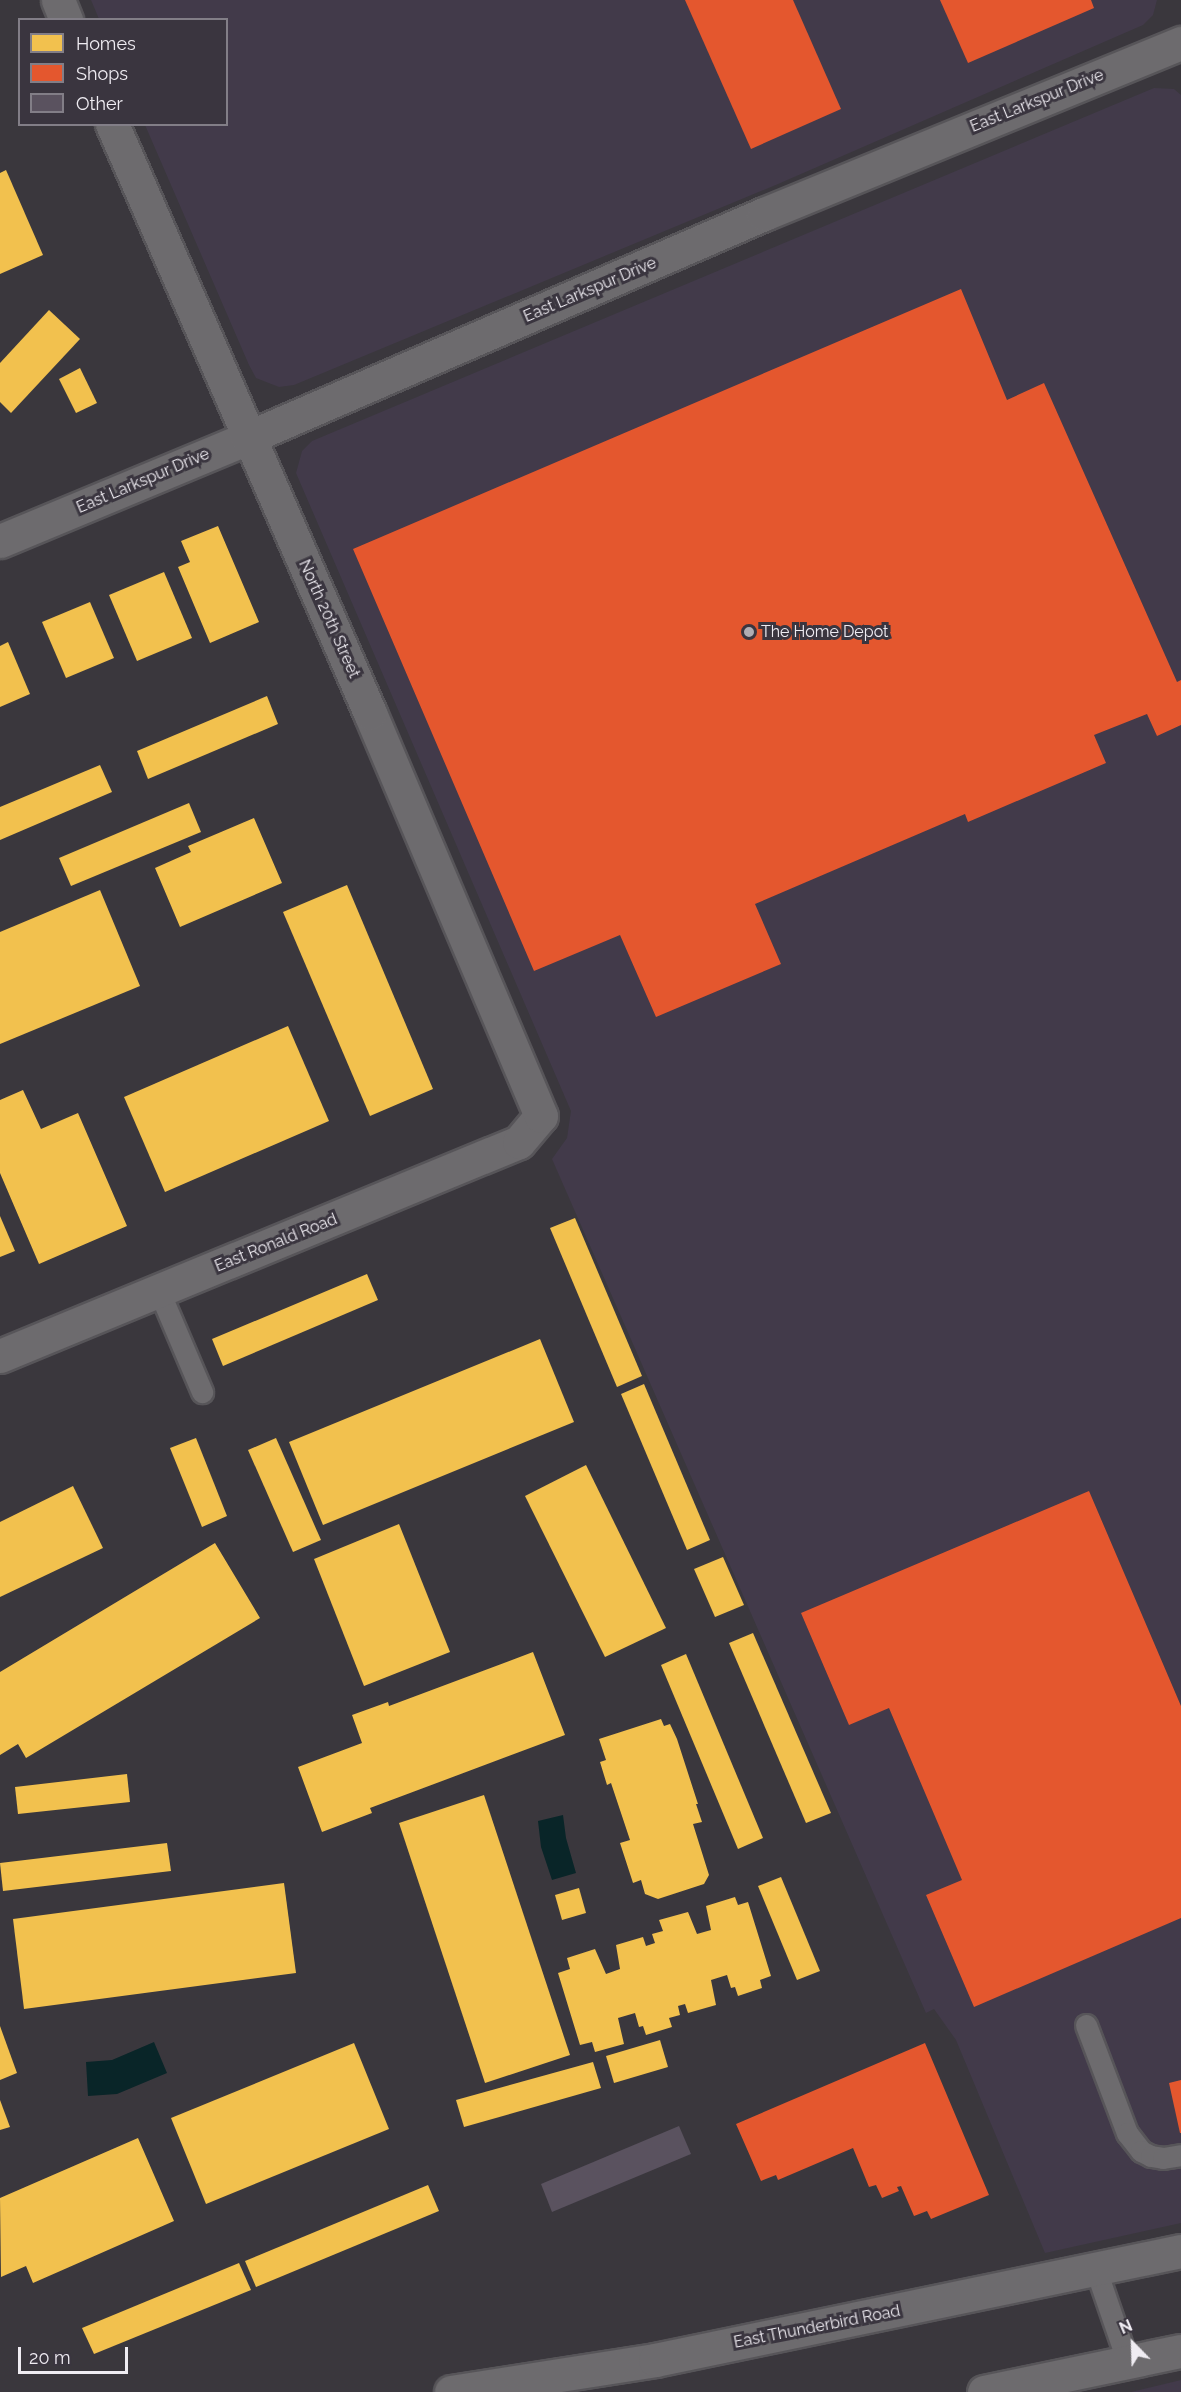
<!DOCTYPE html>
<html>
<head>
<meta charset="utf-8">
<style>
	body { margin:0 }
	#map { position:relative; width:1181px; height:2392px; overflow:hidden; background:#3a373d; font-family:Raleway,sans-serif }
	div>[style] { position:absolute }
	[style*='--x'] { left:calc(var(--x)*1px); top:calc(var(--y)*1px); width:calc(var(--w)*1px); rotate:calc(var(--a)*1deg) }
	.commercial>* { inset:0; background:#423a4a }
	.water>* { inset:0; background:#092528 }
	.homes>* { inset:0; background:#f2c14e }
	.shops>* { inset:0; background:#e4572e }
	.building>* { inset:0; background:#5a525f }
	.roads { filter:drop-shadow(2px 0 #575559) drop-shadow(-2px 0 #575559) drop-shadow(0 2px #575559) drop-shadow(0 -2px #575559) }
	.service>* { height:21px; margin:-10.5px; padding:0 10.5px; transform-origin:10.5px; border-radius:10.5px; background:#6d6b6e }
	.minor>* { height:33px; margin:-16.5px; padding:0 16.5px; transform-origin:16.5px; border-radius:16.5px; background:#6d6b6e }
	.secondary>* { height:33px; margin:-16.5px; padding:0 16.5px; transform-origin:16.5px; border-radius:16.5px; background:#6d6b6e }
	.dots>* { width:16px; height:16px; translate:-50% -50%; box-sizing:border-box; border:3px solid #3a353f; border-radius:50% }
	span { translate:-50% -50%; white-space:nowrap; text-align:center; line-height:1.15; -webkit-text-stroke:6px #3a353f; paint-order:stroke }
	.street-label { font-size:16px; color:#efecf2 }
	.poi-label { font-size:16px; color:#efecf2 }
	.left { translate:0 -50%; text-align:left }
	.legend { position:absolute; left:18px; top:18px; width:210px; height:108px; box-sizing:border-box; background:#3a353f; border:2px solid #827e87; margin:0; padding:8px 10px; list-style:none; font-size:18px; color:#efecf2 }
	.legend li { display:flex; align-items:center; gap:12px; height:30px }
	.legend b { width:30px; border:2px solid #827e87 }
	.north { position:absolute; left:1103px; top:2314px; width:60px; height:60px; -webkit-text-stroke:4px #3a353f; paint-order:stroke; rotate:337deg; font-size:16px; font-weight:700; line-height:24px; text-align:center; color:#efecf2 }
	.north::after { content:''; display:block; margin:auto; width:21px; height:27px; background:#efecf2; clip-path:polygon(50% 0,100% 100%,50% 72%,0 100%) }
	.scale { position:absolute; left:18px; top:2347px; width:110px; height:27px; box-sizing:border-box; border:3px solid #efecf2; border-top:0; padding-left:8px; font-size:18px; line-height:21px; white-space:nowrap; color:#efecf2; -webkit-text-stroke:4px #3a353f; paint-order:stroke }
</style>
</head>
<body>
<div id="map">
	<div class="commercial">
		<i style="clip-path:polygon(91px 0,1157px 0,1153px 15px,1143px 25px,778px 184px,294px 385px,279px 387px,256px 378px,249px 365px,145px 125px,226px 124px,226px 20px,99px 19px)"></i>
		<i style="clip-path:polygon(1154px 88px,1174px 89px,1181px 95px,1181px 2223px,1045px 2253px,956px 2040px,934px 2009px,926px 2013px,552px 1159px,567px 1138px,571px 1111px,296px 473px,302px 451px,312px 441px)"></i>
		<i style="clip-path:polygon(1181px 2380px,1181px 2392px,1131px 2392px)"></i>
	</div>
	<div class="water">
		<i style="clip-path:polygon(563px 1815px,566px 1838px,576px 1873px,552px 1880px,541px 1847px,538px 1821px)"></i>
		<i style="clip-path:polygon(154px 2042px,167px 2073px,117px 2094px,88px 2096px,86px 2062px,112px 2060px)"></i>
	</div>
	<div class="homes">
		<i style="clip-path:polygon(6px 170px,43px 255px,0 274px,0 173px)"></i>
		<i style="clip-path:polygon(49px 310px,80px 339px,11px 413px,0 402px,0 363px)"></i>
		<i style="clip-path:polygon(80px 368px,97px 403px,76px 413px,59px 379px)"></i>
		<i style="clip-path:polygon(218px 526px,259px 622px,210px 643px,178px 567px,190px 562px,181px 541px)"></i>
		<i style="clip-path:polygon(164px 572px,192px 638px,137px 661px,109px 595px)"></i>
		<i style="clip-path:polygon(90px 602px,114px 658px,66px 678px,42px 622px)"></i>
		<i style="clip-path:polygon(8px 642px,30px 694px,0 707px,0 646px)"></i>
		<i style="clip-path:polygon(267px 696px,278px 724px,148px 779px,137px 751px)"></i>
		<i style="clip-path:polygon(100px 765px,112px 792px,0 840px,0 807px)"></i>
		<i style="clip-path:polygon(189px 803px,201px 832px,71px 886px,59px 858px)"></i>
		<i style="clip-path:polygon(254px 818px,282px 883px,180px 927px,155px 868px,191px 852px,188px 846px)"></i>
		<i style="clip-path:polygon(347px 885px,433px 1089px,370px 1116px,283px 912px)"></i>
		<i style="clip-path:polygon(100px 890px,140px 986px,0 1044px,0 932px)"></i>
		<i style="clip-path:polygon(288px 1026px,329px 1121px,165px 1192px,124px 1097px)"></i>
		<i style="clip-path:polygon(23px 1090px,41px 1129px,78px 1113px,127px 1226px,39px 1264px,0 1173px,0 1100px)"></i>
		<i style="clip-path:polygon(0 1216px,15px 1251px,0 1257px)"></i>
		<i style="clip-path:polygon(575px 1218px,642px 1376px,617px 1387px,550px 1228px)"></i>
		<i style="clip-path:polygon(367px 1274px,378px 1300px,223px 1366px,212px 1339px)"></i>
		<i style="clip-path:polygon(540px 1339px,574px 1422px,323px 1525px,289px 1442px)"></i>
		<i style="clip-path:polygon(644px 1384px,710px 1540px,687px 1550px,621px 1394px)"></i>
		<i style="clip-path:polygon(196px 1438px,227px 1516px,202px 1527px,170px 1448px)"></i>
		<i style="clip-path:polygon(276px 1438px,321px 1540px,293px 1552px,248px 1450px)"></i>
		<i style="clip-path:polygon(586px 1465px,666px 1628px,605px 1657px,525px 1496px)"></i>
		<i style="clip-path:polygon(73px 1486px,103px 1548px,0 1597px,0 1522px)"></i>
		<i style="clip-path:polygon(399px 1524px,450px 1652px,364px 1686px,314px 1559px)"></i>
		<i style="clip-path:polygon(215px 1543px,260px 1618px,26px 1758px,18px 1744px,0 1755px,0 1672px)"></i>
		<i style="clip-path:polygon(723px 1557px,744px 1605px,715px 1617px,694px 1569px)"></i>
		<i style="clip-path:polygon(753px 1633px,831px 1813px,806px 1823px,729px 1643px)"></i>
		<i style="clip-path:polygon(533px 1652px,565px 1735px,370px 1808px,372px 1813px,322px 1832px,298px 1767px,362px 1743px,352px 1715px,388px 1702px,389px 1706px)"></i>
		<i style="clip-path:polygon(686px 1654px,763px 1838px,738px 1849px,661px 1665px)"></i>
		<i style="clip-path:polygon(661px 1719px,664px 1726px,670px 1724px,677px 1739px,698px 1804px,696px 1804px,702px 1822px,693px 1824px,709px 1875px,704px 1884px,658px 1899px,645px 1894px,641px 1880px,633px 1883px,620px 1843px,630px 1840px,611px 1783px,607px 1785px,600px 1762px,606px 1760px,599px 1739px)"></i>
		<i style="clip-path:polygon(127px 1774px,130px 1802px,18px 1814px,15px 1787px)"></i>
		<i style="clip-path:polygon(484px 1795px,570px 2055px,485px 2083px,399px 1823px)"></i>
		<i style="clip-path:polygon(167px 1843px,171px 1871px,3px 1891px,0 1863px)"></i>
		<i style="clip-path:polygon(781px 1877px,820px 1971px,797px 1980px,758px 1886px)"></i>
		<i style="clip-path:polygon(284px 1883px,296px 1973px,24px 2009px,13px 1919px)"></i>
		<i style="clip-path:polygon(579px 1888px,586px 1913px,562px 1920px,555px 1895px)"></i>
		<i style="clip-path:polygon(735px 1897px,738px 1905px,748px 1902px,771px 1976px,760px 1980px,762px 1988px,738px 1996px,735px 1987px,731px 1988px,727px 1975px,711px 1980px,716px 2005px,688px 2013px,685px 2004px,678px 2006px,680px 2015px,669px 2018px,672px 2027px,646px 2035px,643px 2026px,639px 2027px,635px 2013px,618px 2018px,624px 2044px,595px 2052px,592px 2042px,580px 2045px,558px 1973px,570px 1969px,567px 1958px,595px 1949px,606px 1974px,620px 1969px,616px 1945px,643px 1937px,646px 1946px,655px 1943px,652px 1934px,663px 1931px,659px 1920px,688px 1912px,697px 1934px,711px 1930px,706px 1906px)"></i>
		<i style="clip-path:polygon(0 2026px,17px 2073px,0 2080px)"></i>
		<i style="clip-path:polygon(660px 2040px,668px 2067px,614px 2083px,606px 2056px)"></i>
		<i style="clip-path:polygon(354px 2043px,389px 2129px,206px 2204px,171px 2118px)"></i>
		<i style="clip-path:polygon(593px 2062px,601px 2088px,464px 2127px,456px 2100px)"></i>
		<i style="clip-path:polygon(0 2100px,10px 2127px,0 2130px)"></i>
		<i style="clip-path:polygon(138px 2138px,174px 2221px,33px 2283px,26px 2266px,1px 2277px,0 2198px)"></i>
		<i style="clip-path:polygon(428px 2185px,439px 2211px,256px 2287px,245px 2261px)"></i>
		<i style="clip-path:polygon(239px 2263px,251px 2290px,94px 2354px,82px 2328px)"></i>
	</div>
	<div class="shops">
		<i style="clip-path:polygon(685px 0,793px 0,841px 109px,751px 149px)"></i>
		<i style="clip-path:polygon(940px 0,1091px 0,1094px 8px,968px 63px)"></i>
		<i style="clip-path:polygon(961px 289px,1007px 400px,1044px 383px,1177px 682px,1181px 680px,1181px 725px,1157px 736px,1147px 714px,1094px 735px,1106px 763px,968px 822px,965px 814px,755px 904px,781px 964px,656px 1017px,620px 935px,534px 971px,353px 549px)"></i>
		<i style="clip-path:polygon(1089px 1491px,1181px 1706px,1181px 1918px,974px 2007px,926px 1895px,962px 1880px,889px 1708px,849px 1725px,801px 1613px)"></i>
		<i style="clip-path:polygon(925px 2043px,989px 2195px,931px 2219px,927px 2211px,914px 2216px,901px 2186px,897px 2187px,899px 2191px,882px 2198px,876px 2185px,869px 2187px,853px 2148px,778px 2180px,776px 2175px,761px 2181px,736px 2124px)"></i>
		<i style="clip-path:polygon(1181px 2080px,1181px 2133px,1180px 2133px,1169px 2083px)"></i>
	</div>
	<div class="building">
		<i style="clip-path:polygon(679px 2126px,691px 2154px,552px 2212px,541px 2184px)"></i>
	</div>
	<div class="roads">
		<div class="service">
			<i style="--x:159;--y:1291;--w:110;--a:66.9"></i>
			<i style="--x:1086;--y:2025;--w:116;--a:69.2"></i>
			<i style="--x:1127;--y:2133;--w:23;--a:52"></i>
			<i style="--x:1141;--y:2151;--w:11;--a:27"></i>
			<i style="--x:1151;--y:2156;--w:12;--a:9"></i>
			<i style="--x:1163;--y:2158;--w:18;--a:-9"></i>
			<i style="--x:1096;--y:2270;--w:98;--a:71"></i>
		</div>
		<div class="minor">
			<i style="--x:58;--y:0;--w:22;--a:68"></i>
			<i style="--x:0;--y:541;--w:268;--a:-22.6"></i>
			<i style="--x:247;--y:438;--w:563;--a:-23.43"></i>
			<i style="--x:764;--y:214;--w:451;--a:-22.3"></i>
			<i style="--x:0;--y:1356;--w:561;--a:-22.41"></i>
			<i style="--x:519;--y:1142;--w:34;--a:-50"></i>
			<i style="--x:541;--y:1116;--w:438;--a:-113"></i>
			<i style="--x:370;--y:713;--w:643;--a:-113.65"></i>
		</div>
		<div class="secondary">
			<i style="--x:451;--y:2392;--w:206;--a:-8.9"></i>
			<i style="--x:655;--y:2360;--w:537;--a:-11.71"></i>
			<i style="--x:984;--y:2392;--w:201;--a:-11.8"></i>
		</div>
	</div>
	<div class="dots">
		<i style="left:749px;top:632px;background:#b0adb3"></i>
	</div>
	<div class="street-label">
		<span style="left:1037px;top:101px;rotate:-22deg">East Larkspur Drive</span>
		<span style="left:590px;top:290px;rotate:-23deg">East Larkspur Drive</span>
		<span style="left:143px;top:481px;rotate:-23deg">East Larkspur Drive</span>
		<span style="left:329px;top:619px;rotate:66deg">North 20th Street</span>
		<span style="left:276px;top:1243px;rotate:-22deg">East Ronald Road</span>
		<span style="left:817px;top:2327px;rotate:-11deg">East Thunderbird Road</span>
	</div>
	<div class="poi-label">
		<span class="left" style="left:761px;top:632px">The Home Depot</span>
	</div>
	<ul class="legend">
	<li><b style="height:16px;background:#f2c14e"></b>Homes</li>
	<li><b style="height:16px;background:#e4572e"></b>Shops</li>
	<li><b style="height:16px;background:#5a525f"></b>Other</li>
	</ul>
	<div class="north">N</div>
	<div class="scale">20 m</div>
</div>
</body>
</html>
